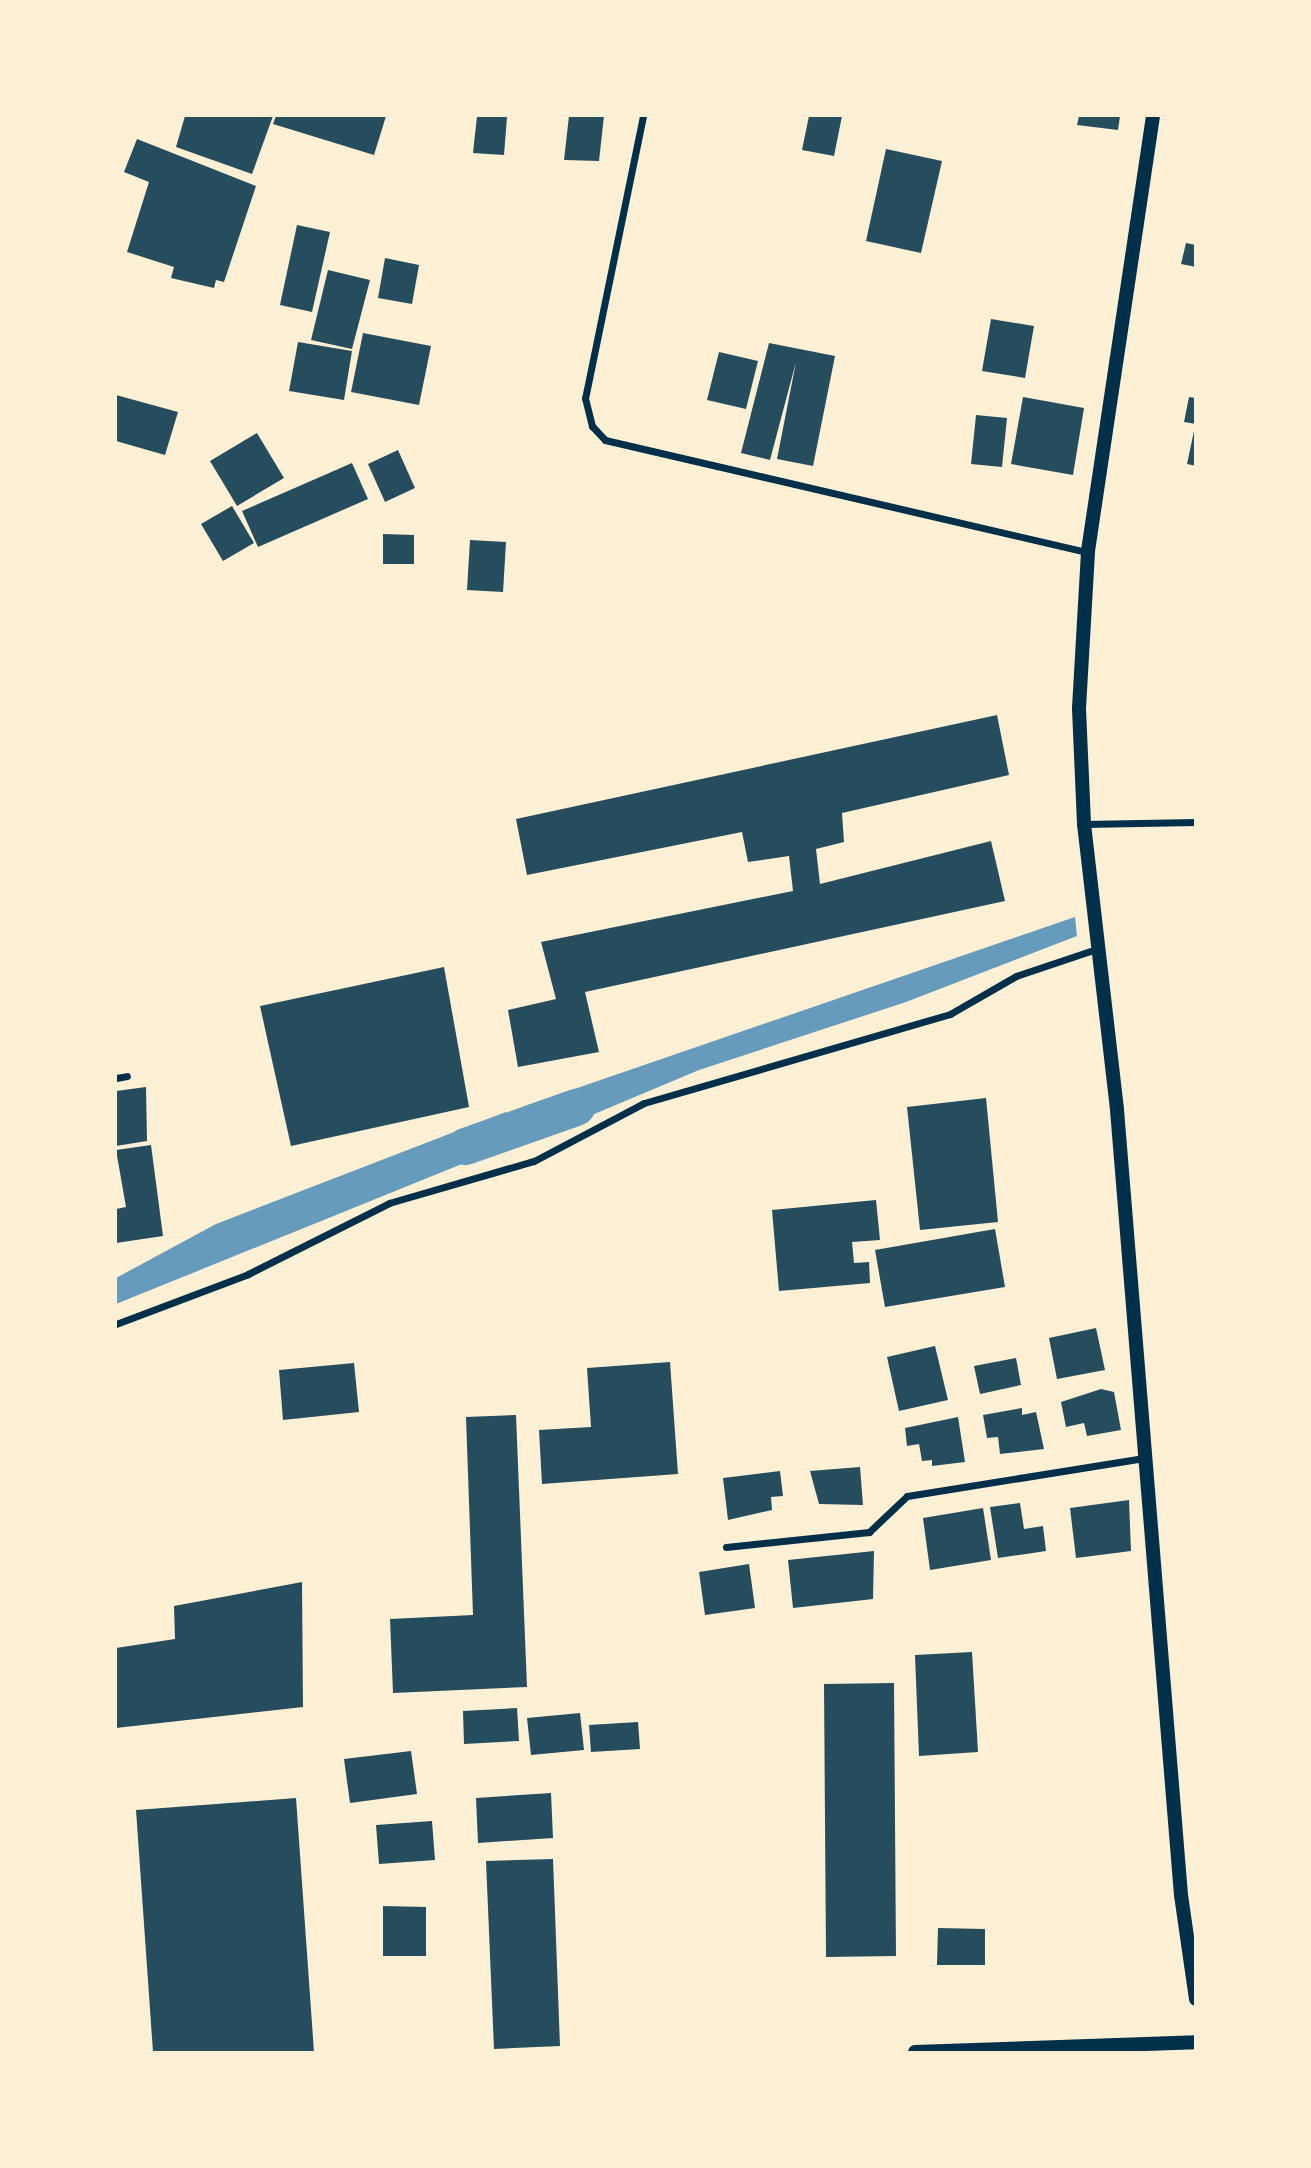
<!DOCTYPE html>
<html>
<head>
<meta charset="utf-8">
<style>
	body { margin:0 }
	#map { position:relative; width:1311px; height:2168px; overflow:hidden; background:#fdf0d5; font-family:"Source Sans 3",sans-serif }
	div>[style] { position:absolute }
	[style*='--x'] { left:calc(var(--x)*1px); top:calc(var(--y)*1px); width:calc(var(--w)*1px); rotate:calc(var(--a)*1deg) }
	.water>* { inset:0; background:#669bbc }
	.canal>* { height:37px; margin:-18.5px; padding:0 18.5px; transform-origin:18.5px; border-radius:18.5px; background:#669bbc }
	.building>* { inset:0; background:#264d5e }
	.minor>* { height:7px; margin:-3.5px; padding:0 3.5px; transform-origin:3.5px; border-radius:3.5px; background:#003049 }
	.secondary>* { height:14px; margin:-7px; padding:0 7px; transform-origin:7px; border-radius:7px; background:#003049 }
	span { translate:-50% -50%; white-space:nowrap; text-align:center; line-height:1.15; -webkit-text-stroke:7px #fdf0d5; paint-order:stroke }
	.frame { position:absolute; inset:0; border:117px solid #fdf0d5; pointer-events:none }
</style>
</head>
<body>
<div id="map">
	<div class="water">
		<i style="clip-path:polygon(1075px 917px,1077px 936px,906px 1002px,699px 1070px,535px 1139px,522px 1107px)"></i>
		<i style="clip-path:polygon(506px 1112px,514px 1143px,116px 1304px,116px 1278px,216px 1224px)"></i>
	</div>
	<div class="canal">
		<i style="--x:465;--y:1146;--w:118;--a:-19.4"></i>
	</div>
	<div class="building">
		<i style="clip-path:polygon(185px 116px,273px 116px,252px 174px,176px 147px)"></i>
		<i style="clip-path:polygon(276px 116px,386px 116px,374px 155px,273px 124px)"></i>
		<i style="clip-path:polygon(477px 116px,507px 117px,504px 155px,473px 153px)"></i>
		<i style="clip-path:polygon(569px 116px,604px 116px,599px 161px,564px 160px)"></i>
		<i style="clip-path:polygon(809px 116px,842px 116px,834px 156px,802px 150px)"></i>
		<i style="clip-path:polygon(1079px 116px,1120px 116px,1118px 130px,1077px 125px)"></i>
		<i style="clip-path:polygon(137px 139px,256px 186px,224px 282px,216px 280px,214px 288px,171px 278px,174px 267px,127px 252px,149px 182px,124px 172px)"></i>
		<i style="clip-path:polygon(886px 149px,942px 161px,921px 253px,866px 241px)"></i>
		<i style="clip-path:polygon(297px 225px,330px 232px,312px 312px,280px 305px)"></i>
		<i style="clip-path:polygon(1186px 243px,1196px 245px,1196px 267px,1181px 264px)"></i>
		<i style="clip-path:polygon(385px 258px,419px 265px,412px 304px,378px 298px)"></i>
		<i style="clip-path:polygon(328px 270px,370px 280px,352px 349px,311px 340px)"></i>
		<i style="clip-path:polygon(991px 319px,1034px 326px,1025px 378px,982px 371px)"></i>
		<i style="clip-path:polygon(363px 333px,431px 346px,419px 405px,351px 392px)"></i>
		<i style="clip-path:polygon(298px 342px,352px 351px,344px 400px,289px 391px)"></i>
		<i style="clip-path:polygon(769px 343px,835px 356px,813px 466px,777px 459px,796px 362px,770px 460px,741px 453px)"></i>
		<i style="clip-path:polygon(719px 352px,758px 361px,746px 409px,707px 400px)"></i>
		<i style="clip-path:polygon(116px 395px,178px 412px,165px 455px,116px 441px)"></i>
		<i style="clip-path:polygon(1023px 397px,1084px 408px,1073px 475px,1011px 464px)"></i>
		<i style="clip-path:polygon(1189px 397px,1196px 398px,1196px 424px,1184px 422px)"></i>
		<i style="clip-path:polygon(976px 415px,1007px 418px,1002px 467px,971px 464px)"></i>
		<i style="clip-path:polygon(1194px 431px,1196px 431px,1196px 466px,1187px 464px)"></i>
		<i style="clip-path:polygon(257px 433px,284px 478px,237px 506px,210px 461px)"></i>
		<i style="clip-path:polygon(398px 450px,415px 488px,385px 502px,368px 464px)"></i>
		<i style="clip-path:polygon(352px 463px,368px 499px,258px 547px,242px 511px)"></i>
		<i style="clip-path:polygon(232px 506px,254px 543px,223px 561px,201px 524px)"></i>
		<i style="clip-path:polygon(383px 534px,414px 535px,414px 564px,383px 564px)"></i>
		<i style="clip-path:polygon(470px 540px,506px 542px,503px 592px,467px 590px)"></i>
		<i style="clip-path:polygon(997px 715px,1009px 775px,842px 813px,844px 842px,816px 849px,820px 884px,991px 841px,1005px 901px,585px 992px,599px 1052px,518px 1067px,508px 1010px,556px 999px,541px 942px,793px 891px,789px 856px,748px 862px,742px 832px,527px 875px,516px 819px)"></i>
		<i style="clip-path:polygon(444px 967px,469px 1107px,291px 1146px,260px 1006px)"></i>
		<i style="clip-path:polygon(146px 1087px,147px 1141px,116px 1146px,116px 1091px)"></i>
		<i style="clip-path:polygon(986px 1098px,998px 1222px,920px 1230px,907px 1107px)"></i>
		<i style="clip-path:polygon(151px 1145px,163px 1236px,116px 1243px,116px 1209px,126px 1207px,116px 1150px)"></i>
		<i style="clip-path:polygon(876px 1200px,880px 1240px,852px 1242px,854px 1263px,869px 1262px,870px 1283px,779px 1291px,772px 1210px)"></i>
		<i style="clip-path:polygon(995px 1229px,1005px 1287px,885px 1307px,875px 1250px)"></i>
		<i style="clip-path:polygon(1096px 1328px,1105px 1370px,1057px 1379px,1049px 1338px)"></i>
		<i style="clip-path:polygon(935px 1346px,948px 1400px,899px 1411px,887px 1357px)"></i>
		<i style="clip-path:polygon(1016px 1358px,1021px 1385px,980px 1394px,974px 1366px)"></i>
		<i style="clip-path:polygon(670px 1362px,678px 1474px,542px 1484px,539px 1430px,591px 1427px,587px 1368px)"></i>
		<i style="clip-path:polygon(354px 1363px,359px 1412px,283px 1420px,279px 1370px)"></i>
		<i style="clip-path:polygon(1101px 1389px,1114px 1392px,1121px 1430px,1087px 1436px,1084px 1423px,1066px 1427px,1061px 1402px)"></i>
		<i style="clip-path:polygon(1022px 1408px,1022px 1415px,1036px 1412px,1044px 1449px,1000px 1454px,998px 1437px,987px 1438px,983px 1415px)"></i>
		<i style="clip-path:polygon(516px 1415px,527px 1687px,393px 1693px,390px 1619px,473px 1615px,466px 1417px)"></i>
		<i style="clip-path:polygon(958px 1417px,965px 1462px,932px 1466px,932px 1460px,922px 1461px,919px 1444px,907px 1446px,905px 1428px)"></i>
		<i style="clip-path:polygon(860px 1467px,863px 1505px,819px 1504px,810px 1471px)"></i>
		<i style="clip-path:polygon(780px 1471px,783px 1496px,771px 1497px,772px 1510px,728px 1520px,723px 1478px)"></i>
		<i style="clip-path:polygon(1129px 1500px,1131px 1551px,1076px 1558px,1070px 1508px)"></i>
		<i style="clip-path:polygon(1020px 1503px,1024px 1529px,1043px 1526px,1046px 1551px,998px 1558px,990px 1507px)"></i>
		<i style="clip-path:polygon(983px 1508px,991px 1560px,930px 1570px,923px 1518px)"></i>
		<i style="clip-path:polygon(874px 1551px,873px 1599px,793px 1608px,788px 1560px)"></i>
		<i style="clip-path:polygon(749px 1564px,755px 1608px,705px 1615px,699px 1572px)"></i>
		<i style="clip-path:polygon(302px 1582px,303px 1707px,116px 1728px,116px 1648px,175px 1639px,174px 1606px)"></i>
		<i style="clip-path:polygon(972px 1652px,978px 1752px,919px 1756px,915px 1655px)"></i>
		<i style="clip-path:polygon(894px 1683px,896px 1956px,826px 1957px,824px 1684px)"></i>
		<i style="clip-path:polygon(517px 1708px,519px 1741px,464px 1744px,463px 1711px)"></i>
		<i style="clip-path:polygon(580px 1713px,584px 1750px,531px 1755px,527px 1718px)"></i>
		<i style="clip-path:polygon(638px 1722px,640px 1749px,591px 1752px,589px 1725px)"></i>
		<i style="clip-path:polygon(411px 1751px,417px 1794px,350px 1803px,344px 1759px)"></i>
		<i style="clip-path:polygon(551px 1793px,553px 1838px,478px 1843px,476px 1798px)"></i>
		<i style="clip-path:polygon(296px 1798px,314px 2052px,153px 2052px,136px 1810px)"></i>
		<i style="clip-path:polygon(432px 1821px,435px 1860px,379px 1864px,376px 1825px)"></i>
		<i style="clip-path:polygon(553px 1859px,560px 2046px,494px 2049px,486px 1861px)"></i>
		<i style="clip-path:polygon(383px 1906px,426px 1907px,426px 1956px,383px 1956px)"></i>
		<i style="clip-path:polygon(938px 1928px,985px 1929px,985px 1965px,937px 1965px)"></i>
	</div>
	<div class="minor">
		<i style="--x:643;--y:116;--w:288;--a:101.6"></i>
		<i style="--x:585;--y:398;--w:29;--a:76"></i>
		<i style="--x:592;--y:426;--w:19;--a:47"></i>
		<i style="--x:605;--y:440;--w:496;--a:13.1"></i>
		<i style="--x:1084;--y:824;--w:112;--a:-1"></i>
		<i style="--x:116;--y:1078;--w:11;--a:-10"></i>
		<i style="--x:116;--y:1324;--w:141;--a:-20.7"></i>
		<i style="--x:248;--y:1274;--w:158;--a:-26.7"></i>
		<i style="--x:389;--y:1203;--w:151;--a:-16.2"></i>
		<i style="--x:534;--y:1161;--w:124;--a:-27.8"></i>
		<i style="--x:644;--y:1103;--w:319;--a:-16.2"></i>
		<i style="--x:950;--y:1014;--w:76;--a:-29.9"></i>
		<i style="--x:1016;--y:976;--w:84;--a:-18.6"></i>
		<i style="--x:726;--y:1547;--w:144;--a:-6"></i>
		<i style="--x:869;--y:1532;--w:52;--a:-43.5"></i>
		<i style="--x:907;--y:1496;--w:240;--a:-9.1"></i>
	</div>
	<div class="secondary">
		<i style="--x:1153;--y:116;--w:441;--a:98.5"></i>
		<i style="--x:1088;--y:552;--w:157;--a:93.3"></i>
		<i style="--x:1079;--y:709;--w:115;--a:87.5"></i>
		<i style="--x:1084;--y:824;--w:288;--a:83.4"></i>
		<i style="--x:1117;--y:1110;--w:788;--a:85.34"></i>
		<i style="--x:1181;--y:1895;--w:105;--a:81.8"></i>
		<i style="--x:915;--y:2052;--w:281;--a:-2"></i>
	</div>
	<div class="frame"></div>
</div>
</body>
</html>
